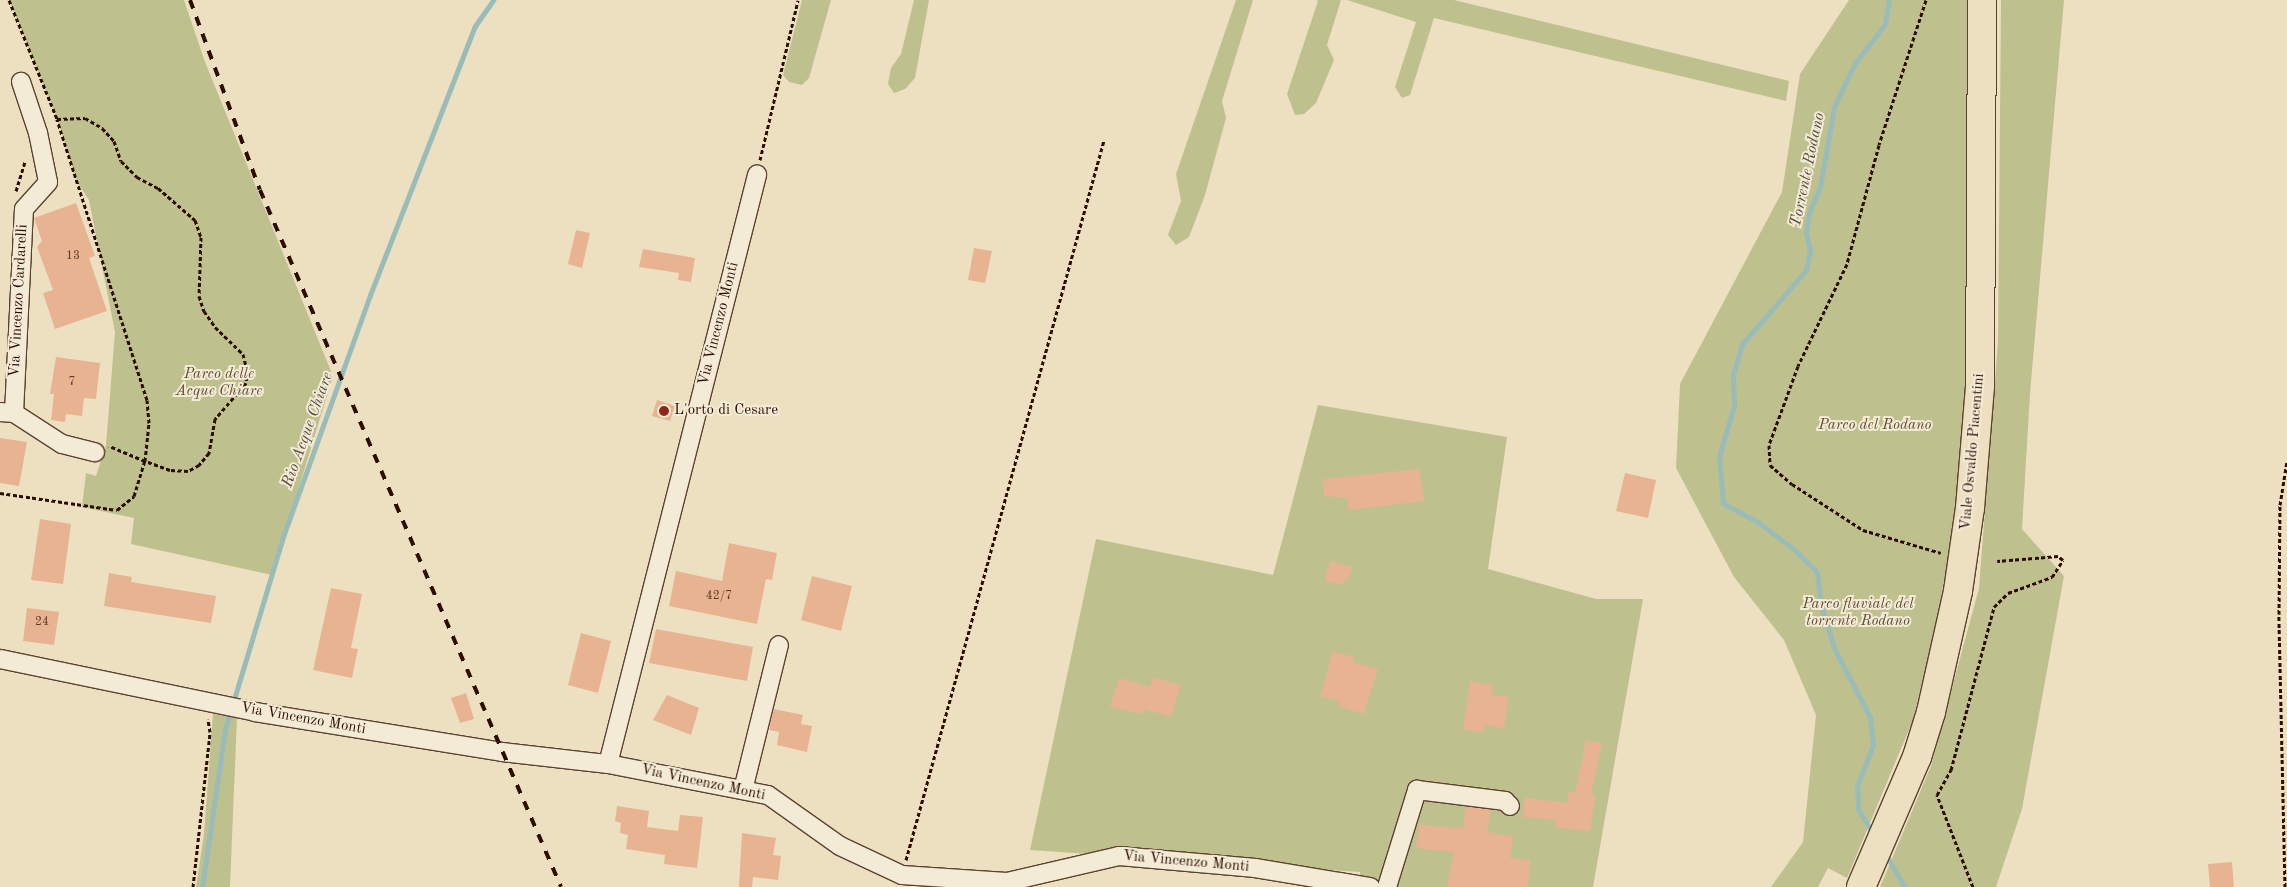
<!DOCTYPE html>
<html>
<head>
<meta charset="utf-8">
<style>
	body { margin:0 }
	#map { position:relative; width:2287px; height:887px; overflow:hidden; background:#ede0c0; font-family:"Old Standard TT",serif }
	div>[style] { position:absolute }
	[style*='--x'] { left:calc(var(--x)*1px); top:calc(var(--y)*1px); width:calc(var(--w)*1px); rotate:calc(var(--a)*1deg) }
	.green>* { inset:0; background:#bec18e }
	.stream>* { height:5px; margin:-2.5px; padding:0 2.5px; transform-origin:2.5px; border-radius:2.5px; background:#9abcb9 }
	.building>* { inset:0; background:#e8b391 }
	.path>* { height:3px; margin-top:-1.5px; transform-origin:0; background:repeating-linear-gradient(90deg,#2d0c00 0 4px,transparent 0 6.5px) }
	.roads { filter:drop-shadow(1px 0 #5d4130) drop-shadow(-1px 0 #5d4130) drop-shadow(0 1px #5d4130) drop-shadow(0 -1px #5d4130) }
	.street>* { height:18px; margin:-9px; padding:0 9px; transform-origin:9px; border-radius:9px; background:#f3ebd6 }
	.primary>* { height:28px; margin:-14px; padding:0 14px; transform-origin:14px; border-radius:14px; background:#ede0c0 }
	.rail>* { height:4px; margin-top:-2px; transform-origin:0; background:repeating-linear-gradient(90deg,#2d0c00 0 9px,transparent 0 18px) }
	.dots>* { width:14px; height:14px; translate:-50% -50%; box-sizing:border-box; border:2px solid #f3ebd6; border-radius:50% }
	span { translate:-50% -50%; white-space:nowrap; text-align:center; line-height:1.15; -webkit-text-stroke:4px #f3ebd6; paint-order:stroke }
	.number-label { font-size:12px; color:#5c3624 }
	.number-label span { -webkit-text-stroke-width:0 }
	.street-label { font-size:15px; color:#2d0c00 }
	.park-label { font-size:15px; color:#604b32; font-style:italic }
	.poi-label { font-size:15px; color:#2d0c00 }
	.left { translate:0 -50%; text-align:left }
	.water-label { font-size:16px; color:#534a41; font-style:italic }
</style>
</head>
<body>
<div id="map">
	<div class="green">
		<i style="clip-path:polygon(9px 0,184px 0,205px 62px,333px 376px,272px 575px,131px 544px,134px 518px,82px 507px,86px 473px,96px 476px,106px 445px,115px 332px,89px 200px,77px 182px,57px 119px)"></i>
		<i style="clip-path:polygon(802px 0,831px 0,809px 78px,802px 85px,789px 82px,783px 75px)"></i>
		<i style="clip-path:polygon(914px 0,929px 0,915px 78px,905px 89px,894px 93px,888px 84px,891px 68px,901px 54px)"></i>
		<i style="clip-path:polygon(1236px 0,1253px 0,1222px 101px,1226px 118px,1205px 195px,1189px 237px,1176px 245px,1168px 235px,1181px 201px,1176px 174px)"></i>
		<i style="clip-path:polygon(1316px 0,1341px 0,1327px 45px,1334px 60px,1316px 103px,1304px 114px,1295px 115px,1287px 94px,1318px 1px)"></i>
		<i style="clip-path:polygon(1347px 0,1454px 0,1789px 81px,1786px 101px,1434px 18px,1410px 95px,1402px 98px,1395px 87px,1416px 22px)"></i>
		<i style="clip-path:polygon(1849px 0,1968px 0,1971px 293px,1967px 455px,1936px 625px,1913px 720px,1847px 878px,1828px 868px,1818px 887px,1771px 887px,1803px 842px,1816px 715px,1784px 640px,1734px 577px,1676px 468px,1680px 384px,1782px 192px,1800px 74px)"></i>
		<i style="clip-path:polygon(2001px 0,2064px 0,2030px 394px,2022px 529px,2064px 576px,2022px 809px,1996px 887px,1880px 887px,1931px 766px,1979px 588px,1998px 342px)"></i>
		<i style="clip-path:polygon(1318px 405px,1507px 437px,1488px 569px,1596px 599px,1643px 599px,1593px 887px,1359px 887px,1360px 872px,1030px 850px,1096px 539px,1273px 575px)"></i>
		<i style="clip-path:polygon(213px 714px,237px 718px,230px 887px,196px 887px,204px 834px)"></i>
	</div>
	<div class="stream">
		<i style="--x:1874;--y:835;--w:31;--a:-122"></i>
		<i style="--x:1858;--y:809;--w:23;--a:-92"></i>
		<i style="--x:1857;--y:786;--w:44;--a:-68.7"></i>
		<i style="--x:1873;--y:745;--w:28;--a:-96"></i>
		<i style="--x:1870;--y:717;--w:76;--a:-117.6"></i>
		<i style="--x:1835;--y:650;--w:46;--a:-107.7"></i>
		<i style="--x:1821;--y:606;--w:34;--a:-97"></i>
		<i style="--x:1817;--y:572;--w:31;--a:-135"></i>
		<i style="--x:1795;--y:550;--w:46;--a:-142.9"></i>
		<i style="--x:1758;--y:522;--w:40;--a:-152"></i>
		<i style="--x:1723;--y:503;--w:46;--a:-95"></i>
		<i style="--x:1719;--y:457;--w:54;--a:-73.9"></i>
		<i style="--x:1734;--y:405;--w:31;--a:-92"></i>
		<i style="--x:1733;--y:374;--w:31;--a:-73"></i>
		<i style="--x:1742;--y:344;--w:98;--a:-49.1"></i>
		<i style="--x:1806;--y:270;--w:20;--a:-79"></i>
		<i style="--x:1810;--y:250;--w:18;--a:-103"></i>
		<i style="--x:1806;--y:232;--w:22;--a:-80"></i>
		<i style="--x:1810;--y:210;--w:25;--a:-67"></i>
		<i style="--x:1820;--y:187;--w:81;--a:-80.1"></i>
		<i style="--x:1834;--y:107;--w:49;--a:-64.5"></i>
		<i style="--x:1855;--y:63;--w:49;--a:-52.4"></i>
		<i style="--x:1885;--y:24;--w:24;--a:-81"></i>
		<i style="--x:1885;--y:853;--w:39;--a:60"></i>
		<i style="--x:202;--y:887;--w:160;--a:-81.7"></i>
		<i style="--x:225;--y:729;--w:204;--a:-73.2"></i>
		<i style="--x:284;--y:534;--w:254;--a:-70.2"></i>
		<i style="--x:370;--y:295;--w:289;--a:-68.7"></i>
		<i style="--x:475;--y:26;--w:32;--a:-55"></i>
	</div>
	<div class="building">
		<i style="clip-path:polygon(76px 203px,95px 256px,89px 258px,107px 311px,55px 329px,43px 293px,53px 290px,37px 247px,42px 241px,34px 218px)"></i>
		<i style="clip-path:polygon(576px 230px,590px 233px,582px 268px,568px 264px)"></i>
		<i style="clip-path:polygon(974px 248px,992px 251px,985px 283px,968px 280px)"></i>
		<i style="clip-path:polygon(643px 249px,695px 258px,691px 282px,678px 280px,679px 273px,639px 267px)"></i>
		<i style="clip-path:polygon(56px 357px,100px 363px,96px 399px,84px 398px,82px 416px,66px 414px,65px 422px,51px 420px,54px 394px,50px 394px)"></i>
		<i style="clip-path:polygon(657px 400px,675px 406px,670px 421px,652px 416px)"></i>
		<i style="clip-path:polygon(0 438px,27px 442px,19px 486px,0 483px)"></i>
		<i style="clip-path:polygon(1419px 469px,1424px 501px,1348px 510px,1348px 498px,1324px 496px,1323px 479px)"></i>
		<i style="clip-path:polygon(1625px 473px,1656px 480px,1648px 518px,1616px 511px)"></i>
		<i style="clip-path:polygon(40px 519px,71px 524px,63px 584px,31px 580px)"></i>
		<i style="clip-path:polygon(729px 543px,777px 553px,772px 580px,766px 579px,757px 624px,669px 606px,676px 571px,722px 581px)"></i>
		<i style="clip-path:polygon(1330px 561px,1352px 567px,1348px 580px,1344px 579px,1342px 585px,1325px 581px)"></i>
		<i style="clip-path:polygon(109px 573px,132px 577px,131px 582px,216px 596px,211px 623px,104px 606px)"></i>
		<i style="clip-path:polygon(812px 576px,852px 586px,841px 631px,801px 620px)"></i>
		<i style="clip-path:polygon(331px 588px,362px 594px,351px 648px,358px 649px,352px 678px,313px 670px)"></i>
		<i style="clip-path:polygon(27px 608px,59px 612px,54px 645px,23px 641px)"></i>
		<i style="clip-path:polygon(656px 629px,753px 647px,747px 681px,649px 663px)"></i>
		<i style="clip-path:polygon(581px 633px,611px 641px,598px 693px,568px 685px)"></i>
		<i style="clip-path:polygon(1333px 651px,1354px 657px,1353px 662px,1378px 669px,1364px 714px,1338px 706px,1339px 701px,1320px 696px)"></i>
		<i style="clip-path:polygon(1153px 677px,1181px 685px,1171px 717px,1144px 709px,1143px 714px,1110px 707px,1119px 678px,1150px 687px)"></i>
		<i style="clip-path:polygon(1470px 681px,1493px 685px,1492px 695px,1509px 697px,1504px 728px,1485px 725px,1483px 732px,1463px 730px)"></i>
		<i style="clip-path:polygon(466px 693px,474px 719px,460px 723px,451px 698px)"></i>
		<i style="clip-path:polygon(667px 695px,699px 708px,691px 735px,653px 720px)"></i>
		<i style="clip-path:polygon(774px 709px,803px 715px,801px 724px,812px 726px,807px 752px,777px 745px,779px 732px,769px 730px)"></i>
		<i style="clip-path:polygon(1586px 740px,1602px 743px,1591px 794px,1595px 795px,1590px 831px,1555px 827px,1556px 820px,1523px 817px,1525px 798px,1568px 803px,1568px 792px,1575px 793px)"></i>
		<i style="clip-path:polygon(617px 806px,649px 811px,647px 827px,678px 831px,680px 815px,703px 817px,697px 868px,664px 864px,665px 855px,626px 849px,628px 835px,620px 833px,621px 823px,615px 821px)"></i>
		<i style="clip-path:polygon(1470px 807px,1491px 810px,1487px 832px,1513px 836px,1510px 858px,1530px 860px,1528px 887px,1447px 887px,1454px 852px,1416px 848px,1419px 825px,1463px 828px,1466px 808px)"></i>
		<i style="clip-path:polygon(742px 833px,776px 838px,773px 855px,781px 856px,778px 880px,753px 877px,752px 887px,739px 887px)"></i>
		<i style="clip-path:polygon(2232px 862px,2234px 887px,2210px 887px,2208px 864px)"></i>
	</div>
	<div class="path">
		<i style="--x:9;--y:0;--w:128;--a:68"></i>
		<i style="--x:1926;--y:0;--w:152;--a:108"></i>
		<i style="--x:1879;--y:145;--w:123;--a:105.1"></i>
		<i style="--x:1847;--y:264;--w:113;--a:115.7"></i>
		<i style="--x:1798;--y:366;--w:84;--a:110.2"></i>
		<i style="--x:1769;--y:445;--w:20;--a:87"></i>
		<i style="--x:1770;--y:465;--w:29;--a:41"></i>
		<i style="--x:1792;--y:484;--w:85;--a:32.9"></i>
		<i style="--x:1863;--y:530;--w:81;--a:16.4"></i>
		<i style="--x:760;--y:160;--w:164;--a:-76.6"></i>
		<i style="--x:16;--y:191;--w:31;--a:-73"></i>
		<i style="--x:0;--y:493;--w:118;--a:8.3"></i>
		<i style="--x:117;--y:510;--w:22;--a:-39"></i>
		<i style="--x:134;--y:496;--w:37;--a:-73"></i>
		<i style="--x:145;--y:461;--w:38;--a:-84"></i>
		<i style="--x:149;--y:423;--w:23;--a:-95"></i>
		<i style="--x:147;--y:400;--w:295;--a:-107.8"></i>
		<i style="--x:57;--y:119;--w:28;--a:-2"></i>
		<i style="--x:85;--y:118;--w:20;--a:30"></i>
		<i style="--x:102;--y:128;--w:18;--a:47"></i>
		<i style="--x:114;--y:141;--w:21;--a:71"></i>
		<i style="--x:121;--y:161;--w:23;--a:45"></i>
		<i style="--x:137;--y:177;--w:24;--a:28"></i>
		<i style="--x:158;--y:188;--w:49;--a:40.9"></i>
		<i style="--x:195;--y:220;--w:18;--a:71"></i>
		<i style="--x:201;--y:237;--w:59;--a:91.9"></i>
		<i style="--x:199;--y:296;--w:16;--a:72"></i>
		<i style="--x:204;--y:311;--w:19;--a:55"></i>
		<i style="--x:215;--y:327;--w:39;--a:44"></i>
		<i style="--x:243;--y:354;--w:16;--a:76"></i>
		<i style="--x:247;--y:370;--w:13;--a:94"></i>
		<i style="--x:246;--y:383;--w:48;--a:130.7"></i>
		<i style="--x:215;--y:419;--w:35;--a:100"></i>
		<i style="--x:209;--y:453;--w:16;--a:130"></i>
		<i style="--x:199;--y:465;--w:13;--a:151"></i>
		<i style="--x:188;--y:471;--w:18;--a:-177"></i>
		<i style="--x:170;--y:470;--w:27;--a:-160"></i>
		<i style="--x:145;--y:461;--w:39;--a:-157"></i>
		<i style="--x:906;--y:860;--w:747;--a:-74.62"></i>
		<i style="--x:193;--y:887;--w:156;--a:-83.7"></i>
		<i style="--x:210;--y:732;--w:13;--a:-99"></i>
		<i style="--x:1973;--y:887;--w:99;--a:-111.4"></i>
		<i style="--x:1937;--y:795;--w:29;--a:-61"></i>
		<i style="--x:1951;--y:770;--w:169;--a:-75.2"></i>
		<i style="--x:1994;--y:607;--w:20;--a:-45"></i>
		<i style="--x:2008;--y:593;--w:47;--a:-20"></i>
		<i style="--x:2052;--y:577;--w:20;--a:-57"></i>
		<i style="--x:2063;--y:560;--w:6;--a:-141"></i>
		<i style="--x:2058;--y:556;--w:61;--a:175.3"></i>
		<i style="--x:2285;--y:887;--w:273;--a:-91.3"></i>
		<i style="--x:2279;--y:614;--w:109;--a:-89.5"></i>
		<i style="--x:2280;--y:505;--w:45;--a:-81"></i>
	</div>
	<div class="roads">
		<div class="street">
			<i style="--x:0;--y:412;--w:14;--a:4"></i>
			<i style="--x:14;--y:413;--w:204;--a:-87.2"></i>
			<i style="--x:24;--y:209;--w:36;--a:-48"></i>
			<i style="--x:48;--y:182;--w:50;--a:-101.5"></i>
			<i style="--x:38;--y:133;--w:54;--a:-108.4"></i>
			<i style="--x:14;--y:413;--w:57;--a:32.9"></i>
			<i style="--x:62;--y:444;--w:34;--a:14"></i>
			<i style="--x:0;--y:659;--w:260;--a:11.7"></i>
			<i style="--x:255;--y:712;--w:250;--a:9.2"></i>
			<i style="--x:502;--y:752;--w:107;--a:6.5"></i>
			<i style="--x:608;--y:764;--w:163;--a:11"></i>
			<i style="--x:768;--y:795;--w:88;--a:35.3"></i>
			<i style="--x:840;--y:846;--w:68;--a:25.1"></i>
			<i style="--x:902;--y:875;--w:105;--a:3.8"></i>
			<i style="--x:1007;--y:882;--w:115;--a:-13.1"></i>
			<i style="--x:1119;--y:856;--w:137;--a:5"></i>
			<i style="--x:1255;--y:868;--w:117;--a:9.4"></i>
			<i style="--x:608;--y:764;--w:608;--a:-75.8"></i>
			<i style="--x:743;--y:790;--w:149;--a:-76.1"></i>
			<i style="--x:1387;--y:887;--w:102;--a:-72.8"></i>
			<i style="--x:1417;--y:790;--w:89;--a:7.1"></i>
			<i style="--x:1505;--y:801;--w:7;--a:45"></i>
		</div>
		<div class="primary">
			<i style="--x:1861;--y:887;--w:142;--a:-66.7"></i>
			<i style="--x:1917;--y:757;--w:47;--a:-72.7"></i>
			<i style="--x:1931;--y:712;--w:124;--a:-77.4"></i>
			<i style="--x:1958;--y:591;--w:84;--a:-81.8"></i>
			<i style="--x:1970;--y:508;--w:122;--a:-85.3"></i>
			<i style="--x:1980;--y:386;--w:386;--a:-89.7"></i>
		</div>
	</div>
	<div class="rail">
		<i style="--x:190;--y:0;--w:202;--a:69.8"></i>
		<i style="--x:260;--y:190;--w:759;--a:66.64"></i>
	</div>
	<div class="dots">
		<i style="left:664px;top:411px;background:#8f2418"></i>
	</div>
	<div class="number-label">
		<span style="left:73px;top:257px">13</span>
		<span style="left:72px;top:383px">7</span>
		<span style="left:719px;top:597px">42/7</span>
		<span style="left:42px;top:623px">24</span>
	</div>
	<div class="street-label">
		<span style="left:19px;top:301px;rotate:-87deg">Via Vincenzo Cardarelli</span>
		<span style="left:719px;top:324px;rotate:-76deg">Via Vincenzo Monti</span>
		<span style="left:1973px;top:452px;rotate:-85deg">Viale Osvaldo Piacentini</span>
		<span style="left:303px;top:719px;rotate:10deg">Via Vincenzo Monti</span>
		<span style="left:703px;top:783px;rotate:12deg">Via Vincenzo Monti</span>
		<span style="left:1186px;top:862px;rotate:5deg">Via Vincenzo Monti</span>
	</div>
	<div class="park-label">
		<span style="left:219px;top:383px">Parco delle<br>Acque Chiare</span>
		<span style="left:1875px;top:426px">Parco del Rodano</span>
		<span style="left:1858px;top:613px">Parco fluviale del<br>torrente Rodano</span>
	</div>
	<div class="poi-label">
		<span class="left" style="left:674px;top:411px">L'orto di Cesare</span>
	</div>
	<div class="water-label">
		<span style="left:1808px;top:170px;rotate:-78deg">Torrente Rodano</span>
		<span style="left:308px;top:430px;rotate:-70deg">Rio Acque Chiare</span>
	</div>
</div>
</body>
</html>
